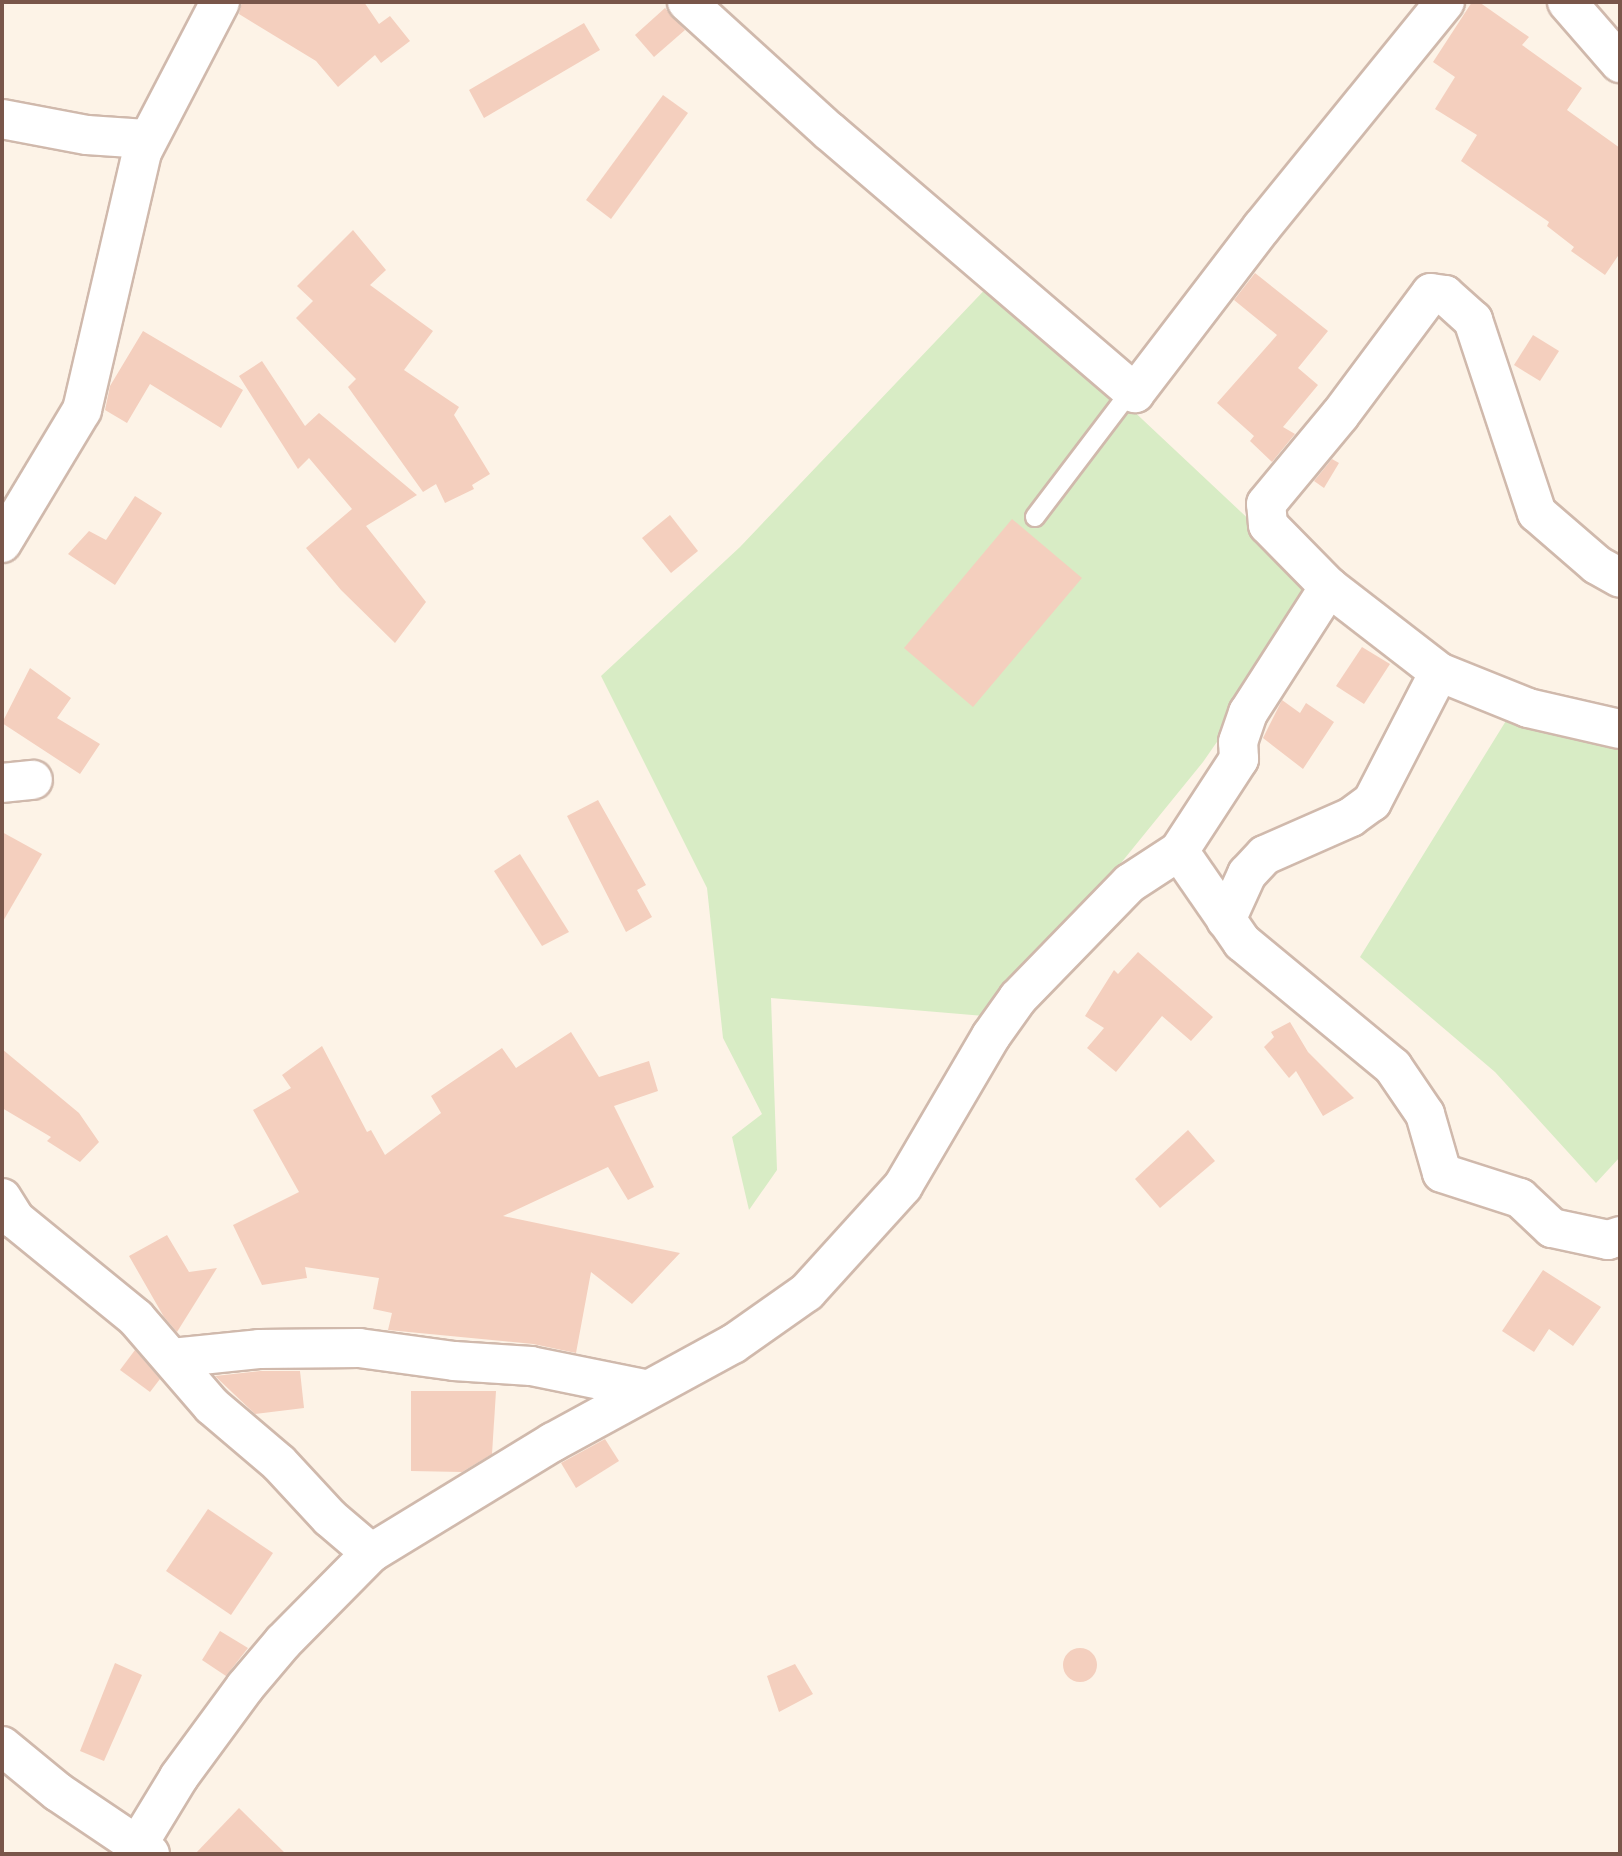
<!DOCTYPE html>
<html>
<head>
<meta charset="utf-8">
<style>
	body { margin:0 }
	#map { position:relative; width:1622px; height:1856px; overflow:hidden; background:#fdf3e7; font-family:Signika,sans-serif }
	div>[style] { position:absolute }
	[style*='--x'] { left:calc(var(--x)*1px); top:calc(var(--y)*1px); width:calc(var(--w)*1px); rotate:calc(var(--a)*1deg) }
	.green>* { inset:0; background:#d8ecc5 }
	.building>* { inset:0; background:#f4cfbe }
	.round { border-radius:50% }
	.roads { filter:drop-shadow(2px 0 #d0b9ac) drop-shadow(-2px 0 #d0b9ac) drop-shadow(0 2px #d0b9ac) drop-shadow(0 -2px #d0b9ac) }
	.service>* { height:18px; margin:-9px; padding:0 9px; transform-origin:9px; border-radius:9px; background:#fff }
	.minor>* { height:38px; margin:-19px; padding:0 19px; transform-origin:19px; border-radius:19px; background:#fff }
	span { translate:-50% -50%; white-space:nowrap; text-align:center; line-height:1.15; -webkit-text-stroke:7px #fff7ef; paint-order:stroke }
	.frame { position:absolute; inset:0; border:4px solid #79564a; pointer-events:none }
</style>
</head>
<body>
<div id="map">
	<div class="green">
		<i style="clip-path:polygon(994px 280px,1323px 589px,1203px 762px,996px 1017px,771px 998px,777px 1170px,749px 1210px,732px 1137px,762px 1114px,723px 1038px,707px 888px,601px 676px,740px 547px)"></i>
		<i style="clip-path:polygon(1517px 703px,1620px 716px,1620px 1157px,1596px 1183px,1495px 1072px,1360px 957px)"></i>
	</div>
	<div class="building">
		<i style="clip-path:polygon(242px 2px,364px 2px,379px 24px,390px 16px,410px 41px,381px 63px,375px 55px,338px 87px,316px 61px,239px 14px)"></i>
		<i style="clip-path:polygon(1472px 2px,1479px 2px,1529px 37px,1522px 45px,1582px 88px,1567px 110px,1620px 148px,1620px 253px,1605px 275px,1571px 251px,1574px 247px,1547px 226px,1549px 222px,1461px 161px,1477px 135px,1435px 109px,1455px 77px,1433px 62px)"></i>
		<i style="clip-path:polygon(665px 8px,685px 30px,654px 57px,635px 35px)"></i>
		<i style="clip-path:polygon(584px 23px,600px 50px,484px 118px,469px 90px)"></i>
		<i style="clip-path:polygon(663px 95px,688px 113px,611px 219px,586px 200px)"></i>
		<i style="clip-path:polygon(353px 230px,386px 270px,370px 285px,433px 331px,404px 370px,459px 407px,454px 415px,490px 474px,472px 485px,474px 489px,445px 503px,436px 484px,423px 492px,348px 387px,356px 379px,296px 318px,313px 301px,297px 286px)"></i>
		<i style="clip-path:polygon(1255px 273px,1328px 331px,1298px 368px,1318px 385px,1283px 427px,1295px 434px,1272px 462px,1250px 441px,1254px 436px,1217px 403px,1277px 335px,1234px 300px)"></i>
		<i style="clip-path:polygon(143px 331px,243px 390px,221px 428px,150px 384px,127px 423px,105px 410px,110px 386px)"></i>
		<i style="clip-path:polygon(1533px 335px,1559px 351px,1540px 381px,1514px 365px)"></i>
		<i style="clip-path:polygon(262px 361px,305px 426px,319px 413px,417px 495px,366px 526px,426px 602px,395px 643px,341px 590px,306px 548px,352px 509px,309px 458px,298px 469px,239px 376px)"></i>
		<i style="clip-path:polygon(1332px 459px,1339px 463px,1324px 488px,1314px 481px)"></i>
		<i style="clip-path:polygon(135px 496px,162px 513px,115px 585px,68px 554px,89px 531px,106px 540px)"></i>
		<i style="clip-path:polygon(670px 515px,698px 551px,671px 573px,642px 538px)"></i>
		<i style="clip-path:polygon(1012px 519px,1082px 578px,973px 707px,904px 648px)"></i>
		<i style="clip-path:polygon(1362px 647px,1390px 664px,1364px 704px,1336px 686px)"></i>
		<i style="clip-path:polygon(30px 668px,71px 698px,57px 718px,100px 744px,80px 774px,2px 723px)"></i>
		<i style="clip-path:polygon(1282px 700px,1300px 713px,1306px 703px,1334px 722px,1303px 769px,1263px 738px)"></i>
		<i style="clip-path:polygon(598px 800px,646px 885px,637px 890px,652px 917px,626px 932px,567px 816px)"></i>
		<i style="clip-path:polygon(2px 832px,42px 854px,2px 923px)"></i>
		<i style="clip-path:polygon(520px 854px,569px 932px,542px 946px,494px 871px)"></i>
		<i style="clip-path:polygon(1138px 952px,1213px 1017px,1191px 1041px,1162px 1016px,1116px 1072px,1087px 1048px,1104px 1028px,1085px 1016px,1114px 970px,1118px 974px)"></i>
		<i style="clip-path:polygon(1290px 1022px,1308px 1052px,1354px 1098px,1323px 1116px,1296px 1071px,1289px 1078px,1264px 1047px,1274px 1037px,1271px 1032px)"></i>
		<i style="clip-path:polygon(571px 1032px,599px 1077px,649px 1061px,658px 1091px,614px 1106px,654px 1187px,628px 1200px,608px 1167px,503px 1216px,680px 1253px,632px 1304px,591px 1272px,576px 1353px,533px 1344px,388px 1330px,392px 1313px,373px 1309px,379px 1278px,305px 1267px,307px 1278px,262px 1285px,233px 1225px,299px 1192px,253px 1110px,291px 1088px,282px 1075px,322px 1046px,367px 1132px,371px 1130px,385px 1155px,441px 1113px,431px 1096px,502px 1048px,516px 1068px)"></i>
		<i style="clip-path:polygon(2px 1049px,79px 1113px,99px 1142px,80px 1162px,47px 1141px,51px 1137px,2px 1108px)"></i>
		<i style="clip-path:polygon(1188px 1130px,1215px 1161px,1160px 1208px,1135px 1179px)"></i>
		<i style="clip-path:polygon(167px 1235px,189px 1272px,217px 1268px,177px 1332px,164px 1317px,129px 1256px)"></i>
		<i style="clip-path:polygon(1543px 1270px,1601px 1307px,1573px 1346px,1549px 1329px,1534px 1352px,1502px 1331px)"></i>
		<i style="clip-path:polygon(135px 1350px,160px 1379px,150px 1392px,120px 1370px)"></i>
		<i style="clip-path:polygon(260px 1371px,300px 1371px,304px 1408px,255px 1414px,215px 1376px)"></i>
		<i style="clip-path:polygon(411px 1391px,496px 1391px,492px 1454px,462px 1472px,411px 1471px)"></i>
		<i style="clip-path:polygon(605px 1439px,619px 1461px,576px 1488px,561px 1463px)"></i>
		<i style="clip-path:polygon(208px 1509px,273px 1553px,231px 1615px,166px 1571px)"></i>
		<i style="clip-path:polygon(220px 1631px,248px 1648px,226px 1676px,202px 1660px)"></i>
		<i class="round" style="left:1063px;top:1648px;width:34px;height:34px"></i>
		<i style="clip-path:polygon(115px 1663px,142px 1675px,104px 1761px,80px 1751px)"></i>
		<i style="clip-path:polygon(795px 1664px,813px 1694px,779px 1712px,767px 1676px)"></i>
		<i style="clip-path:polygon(239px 1808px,286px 1854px,195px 1854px)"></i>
	</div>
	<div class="roads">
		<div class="service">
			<i style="--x:1035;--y:517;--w:146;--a:-52.8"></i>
			<i style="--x:1123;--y:401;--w:14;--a:-34"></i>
		</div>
		<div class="minor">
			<i style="--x:687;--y:2;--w:192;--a:42.3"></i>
			<i style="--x:829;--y:131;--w:403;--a:40.6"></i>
			<i style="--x:1135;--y:393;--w:209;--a:-52.6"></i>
			<i style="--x:1262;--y:227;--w:290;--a:-50.9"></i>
			<i style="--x:1567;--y:2;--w:81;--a:49"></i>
			<i style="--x:2;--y:119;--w:86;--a:10.7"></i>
			<i style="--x:87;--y:135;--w:59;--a:3.9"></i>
			<i style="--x:2;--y:543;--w:155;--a:-59"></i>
			<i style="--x:82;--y:410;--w:265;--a:-76.9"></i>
			<i style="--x:142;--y:152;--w:169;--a:-62.5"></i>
			<i style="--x:1329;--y:587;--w:139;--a:37.7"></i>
			<i style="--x:2;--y:783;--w:31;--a:-6"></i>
			<i style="--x:1179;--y:851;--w:111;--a:55.3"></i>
			<i style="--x:1242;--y:942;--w:196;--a:39.6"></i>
			<i style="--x:1393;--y:1067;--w:57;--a:55.8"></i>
			<i style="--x:1425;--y:1114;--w:61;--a:73.9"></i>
			<i style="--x:1442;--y:1173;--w:82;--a:17.8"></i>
			<i style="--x:1520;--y:1198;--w:44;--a:43.2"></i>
			<i style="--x:1552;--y:1228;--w:57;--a:12.1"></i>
			<i style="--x:1608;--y:1240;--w:13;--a:-18"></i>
			<i style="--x:1226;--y:920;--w:51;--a:-65.5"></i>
			<i style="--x:1247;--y:874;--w:26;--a:-47"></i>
			<i style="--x:1265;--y:855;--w:94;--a:-23.8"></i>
			<i style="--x:1351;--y:817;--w:26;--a:-36"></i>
			<i style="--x:1372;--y:802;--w:146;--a:-62.7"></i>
			<i style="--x:1439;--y:672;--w:96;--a:22"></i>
			<i style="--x:1528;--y:708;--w:94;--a:12.9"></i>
			<i style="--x:2;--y:1198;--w:26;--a:58"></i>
			<i style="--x:16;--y:1220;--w:155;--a:39.2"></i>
			<i style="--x:136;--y:1318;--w:116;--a:49.2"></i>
			<i style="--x:212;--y:1406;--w:88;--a:40.4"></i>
			<i style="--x:279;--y:1463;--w:75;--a:47.2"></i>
			<i style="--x:330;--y:1518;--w:54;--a:40.5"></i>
			<i style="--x:371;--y:1553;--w:125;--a:134.7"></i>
			<i style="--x:283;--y:1642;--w:59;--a:130.2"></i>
			<i style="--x:245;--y:1687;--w:112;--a:126.3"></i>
			<i style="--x:179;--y:1777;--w:81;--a:121.3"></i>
			<i style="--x:172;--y:1358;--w:87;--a:-5.9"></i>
			<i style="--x:259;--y:1349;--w:100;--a:-0.6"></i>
			<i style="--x:359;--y:1348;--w:96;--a:7.8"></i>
			<i style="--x:454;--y:1361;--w:77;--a:3.7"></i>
			<i style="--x:531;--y:1366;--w:115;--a:11.5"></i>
			<i style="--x:371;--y:1553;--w:213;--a:-31.4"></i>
			<i style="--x:553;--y:1442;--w:205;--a:-28.6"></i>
			<i style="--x:733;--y:1344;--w:90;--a:-35.1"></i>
			<i style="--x:807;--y:1292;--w:143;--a:-47.8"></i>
			<i style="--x:903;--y:1186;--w:174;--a:-59.6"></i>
			<i style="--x:991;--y:1036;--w:47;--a:-54.6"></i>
			<i style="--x:1018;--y:998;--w:161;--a:-45.8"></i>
			<i style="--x:1130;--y:883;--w:59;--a:-33.1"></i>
			<i style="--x:1179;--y:851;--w:110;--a:-56.9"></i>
			<i style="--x:1239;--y:759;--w:17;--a:-93"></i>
			<i style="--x:1238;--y:742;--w:31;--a:-71"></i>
			<i style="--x:1248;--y:713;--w:150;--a:-57.3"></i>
			<i style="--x:1329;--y:587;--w:87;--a:-134.5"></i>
			<i style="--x:1268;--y:525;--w:21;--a:-95"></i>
			<i style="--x:1266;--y:504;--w:116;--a:-50.3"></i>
			<i style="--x:1340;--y:415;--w:152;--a:-53.3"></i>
			<i style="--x:1431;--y:293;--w:14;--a:8"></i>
			<i style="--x:1445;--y:295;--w:38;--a:42"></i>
			<i style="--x:1473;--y:320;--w:203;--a:71.7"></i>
			<i style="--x:1537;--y:513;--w:79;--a:40.9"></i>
			<i style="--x:1597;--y:565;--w:26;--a:29"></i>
			<i style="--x:2;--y:1746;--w:72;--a:39.4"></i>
			<i style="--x:58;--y:1792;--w:111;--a:34"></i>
		</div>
	</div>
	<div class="frame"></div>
</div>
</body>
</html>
